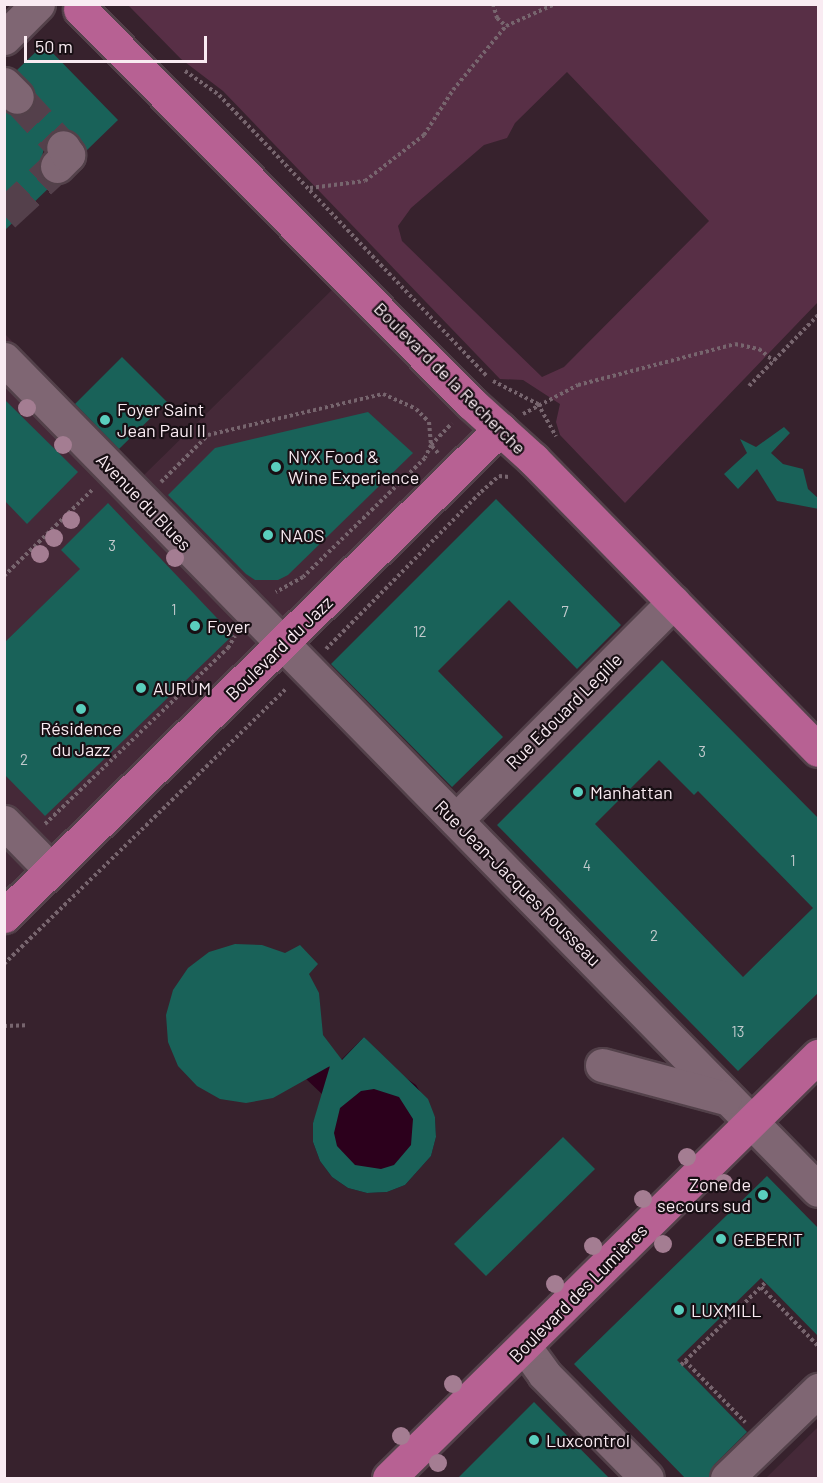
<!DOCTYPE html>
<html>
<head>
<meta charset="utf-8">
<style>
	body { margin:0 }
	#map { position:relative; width:823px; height:1483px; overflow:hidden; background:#37222d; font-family:Barlow,sans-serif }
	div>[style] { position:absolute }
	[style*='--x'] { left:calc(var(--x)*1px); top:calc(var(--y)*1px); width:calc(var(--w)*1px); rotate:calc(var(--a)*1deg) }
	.built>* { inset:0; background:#452938 }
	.green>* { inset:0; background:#582f46 }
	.water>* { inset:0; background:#2c001c }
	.building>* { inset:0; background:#196259 }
	.minor-tunnel>* { height:33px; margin-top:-16.5px; transform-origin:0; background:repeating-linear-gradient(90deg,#54404b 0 33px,transparent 0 49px) }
	.path>* { height:4px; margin-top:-2px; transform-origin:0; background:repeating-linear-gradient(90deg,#77656e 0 3px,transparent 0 6px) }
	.roads { filter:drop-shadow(2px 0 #53414a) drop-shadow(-2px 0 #53414a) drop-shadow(0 2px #53414a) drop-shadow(0 -2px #53414a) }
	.minor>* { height:33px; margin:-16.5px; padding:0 16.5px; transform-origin:16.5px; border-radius:16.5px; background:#7f6673 }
	.major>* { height:33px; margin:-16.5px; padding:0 16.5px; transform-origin:16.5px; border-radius:16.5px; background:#b76193 }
	.trees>* { width:18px; height:18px; margin:-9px; border-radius:50%; background:#a47d92 }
	.dots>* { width:16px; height:16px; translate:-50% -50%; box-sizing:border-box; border:3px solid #180f14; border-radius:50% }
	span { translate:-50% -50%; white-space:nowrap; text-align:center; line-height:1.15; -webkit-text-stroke:4.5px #180f14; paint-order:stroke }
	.number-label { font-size:15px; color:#c1c9cc }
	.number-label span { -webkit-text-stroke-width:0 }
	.street-label { font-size:18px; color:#f9ebf2 }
	.poi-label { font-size:18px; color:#f9ebf2 }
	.left { translate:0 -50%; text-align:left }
	.right { translate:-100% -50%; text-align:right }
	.frame { position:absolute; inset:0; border:6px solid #f9ebf2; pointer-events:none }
	.scale { position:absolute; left:24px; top:36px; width:183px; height:27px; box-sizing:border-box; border:3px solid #f9ebf2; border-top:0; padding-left:8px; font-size:18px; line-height:21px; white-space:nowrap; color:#f9ebf2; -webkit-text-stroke:4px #180f14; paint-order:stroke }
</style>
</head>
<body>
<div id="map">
	<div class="built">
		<i style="clip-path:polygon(347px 275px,500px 429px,5px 916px,5px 334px,144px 475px)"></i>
		<i style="clip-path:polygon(818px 1427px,818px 1478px,766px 1478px)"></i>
	</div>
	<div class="green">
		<i style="clip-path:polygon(evenodd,128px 5px,818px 5px,818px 302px,625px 503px,560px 435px,556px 422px,560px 404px,523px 380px,500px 379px,223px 91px,181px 59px,128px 5px,567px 72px,709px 221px,564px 367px,542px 377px,402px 241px,398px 226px,411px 208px,484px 145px,507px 138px,515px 123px,567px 72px)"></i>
	</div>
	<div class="water">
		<i style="clip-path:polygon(364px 1037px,400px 1074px,416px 1085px,435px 1117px,436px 1137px,431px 1156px,405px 1185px,387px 1192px,367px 1193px,348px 1188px,332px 1177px,320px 1161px,313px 1142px,313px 1123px,324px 1096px,304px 1077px,319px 1060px,332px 1069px)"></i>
	</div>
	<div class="building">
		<i style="clip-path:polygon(44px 44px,118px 120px,86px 151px,72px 131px,53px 131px,46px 139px,39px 170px,53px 184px,4px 231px,4px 111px,21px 115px,31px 110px,35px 92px,17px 70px)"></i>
		<i style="clip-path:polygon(122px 357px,167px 402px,119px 449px,75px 404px)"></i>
		<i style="clip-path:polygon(4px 399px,78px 472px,27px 524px,4px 500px)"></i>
		<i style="clip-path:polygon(368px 412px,413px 453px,288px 575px,278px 580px,255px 580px,246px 574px,168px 495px,215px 448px)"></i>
		<i style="clip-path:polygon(784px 427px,790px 433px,771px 453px,783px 464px,803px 469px,808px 489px,819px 499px,819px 509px,777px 501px,757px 469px,738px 489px,724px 474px,747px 453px,740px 439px,756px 447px)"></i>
		<i style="clip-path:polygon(496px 499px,621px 625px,577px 669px,509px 600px,438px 671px,503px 737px,452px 787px,331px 664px)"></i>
		<i style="clip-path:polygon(108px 503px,233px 635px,45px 816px,4px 774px,4px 643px,80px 569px,61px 550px)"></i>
		<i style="clip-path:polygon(evenodd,662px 660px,819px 819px,819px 992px,738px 1071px,497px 825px,662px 660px,659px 760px,694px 795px,698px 791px,813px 908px,743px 977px,595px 824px,659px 760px)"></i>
		<i style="clip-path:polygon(evenodd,235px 944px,262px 945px,285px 953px,300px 945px,318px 964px,309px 974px,319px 993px,323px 1035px,342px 1060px,364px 1037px,428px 1099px,435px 1117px,436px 1137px,431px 1156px,405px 1185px,387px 1192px,367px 1193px,348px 1188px,332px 1177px,320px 1161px,313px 1142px,313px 1123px,330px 1066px,273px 1098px,246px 1103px,220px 1099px,197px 1086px,178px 1066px,168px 1042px,166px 1015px,173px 990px,188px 968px,209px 952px,235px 944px,374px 1089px,399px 1097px,413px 1119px,411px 1145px,394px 1165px,381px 1169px,355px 1165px,337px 1146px,334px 1133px,340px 1108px,361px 1091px,374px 1089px)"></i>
		<i style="clip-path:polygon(563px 1137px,595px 1169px,486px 1276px,454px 1244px)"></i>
		<i style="clip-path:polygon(767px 1176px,819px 1229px,819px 1337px,761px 1278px,677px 1360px,747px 1432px,714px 1465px,709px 1479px,686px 1479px,574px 1364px)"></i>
		<i style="clip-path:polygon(534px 1402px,610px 1479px,457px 1479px)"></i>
	</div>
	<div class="minor-tunnel">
		<i style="--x:17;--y:97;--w:68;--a:47.4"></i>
		<i style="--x:4;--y:215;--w:72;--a:-42.8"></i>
	</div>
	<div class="path">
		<i style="--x:493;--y:4;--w:15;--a:74"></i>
		<i style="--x:497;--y:18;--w:12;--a:42"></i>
		<i style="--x:506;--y:26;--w:54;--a:-24.2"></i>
		<i style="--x:185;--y:71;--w:42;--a:35.2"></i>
		<i style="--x:219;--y:95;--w:388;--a:46.4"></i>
		<i style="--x:310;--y:188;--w:55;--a:-7.3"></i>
		<i style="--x:365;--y:181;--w:75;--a:-37.9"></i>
		<i style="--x:424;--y:135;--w:54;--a:-57.2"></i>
		<i style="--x:453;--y:90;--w:83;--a:-50.4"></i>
		<i style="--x:493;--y:381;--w:51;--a:27.1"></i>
		<i style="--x:538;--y:404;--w:37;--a:61"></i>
		<i style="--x:749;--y:386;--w:99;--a:-45.8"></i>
		<i style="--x:523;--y:414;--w:62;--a:-27.8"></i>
		<i style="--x:578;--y:385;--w:162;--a:-14.6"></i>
		<i style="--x:735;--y:344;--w:25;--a:12"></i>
		<i style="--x:759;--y:349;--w:19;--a:39"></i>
		<i style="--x:438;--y:453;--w:11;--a:-131"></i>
		<i style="--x:431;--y:445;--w:30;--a:-46"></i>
		<i style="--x:161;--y:482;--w:66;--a:-45"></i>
		<i style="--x:208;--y:435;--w:180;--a:-13.2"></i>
		<i style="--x:383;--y:394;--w:36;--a:24"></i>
		<i style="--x:416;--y:409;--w:18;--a:45"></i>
		<i style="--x:429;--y:422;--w:23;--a:85"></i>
		<i style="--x:431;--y:445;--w:14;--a:115"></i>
		<i style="--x:425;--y:458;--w:170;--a:135.7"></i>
		<i style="--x:303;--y:577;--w:31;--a:151"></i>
		<i style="--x:4;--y:576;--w:124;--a:-44.3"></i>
		<i style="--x:326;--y:649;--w:221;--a:-45.4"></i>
		<i style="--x:481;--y:492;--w:24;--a:-42"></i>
		<i style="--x:499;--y:476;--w:10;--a:6"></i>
		<i style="--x:45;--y:824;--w:254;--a:-43.9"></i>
		<i style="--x:228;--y:648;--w:14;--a:-60"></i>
		<i style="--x:4;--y:964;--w:395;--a:-44.3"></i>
		<i style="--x:4;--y:1026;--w:23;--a:-2"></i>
		<i style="--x:761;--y:1287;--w:82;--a:46"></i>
		<i style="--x:685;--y:1361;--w:86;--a:45.5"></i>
		<i style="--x:681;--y:1365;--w:117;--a:-44.3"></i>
	</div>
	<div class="roads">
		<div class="minor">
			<i style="--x:4;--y:38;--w:48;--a:-45"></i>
			<i style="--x:4;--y:84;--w:18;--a:45"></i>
			<i style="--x:57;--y:166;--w:16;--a:-45"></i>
			<i style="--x:68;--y:155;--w:9;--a:-122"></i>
			<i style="--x:4;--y:359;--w:1163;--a:45.59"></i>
			<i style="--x:456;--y:820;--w:308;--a:-45.1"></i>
			<i style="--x:4;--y:822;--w:67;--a:45.6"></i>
			<i style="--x:602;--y:1065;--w:127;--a:15"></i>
			<i style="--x:524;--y:1346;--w:34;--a:54"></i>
			<i style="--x:544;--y:1374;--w:146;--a:45.3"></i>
			<i style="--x:727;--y:1478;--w:127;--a:-44"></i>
		</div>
		<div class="major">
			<i style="--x:80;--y:9;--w:555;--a:45.22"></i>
			<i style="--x:471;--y:403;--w:84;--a:42.1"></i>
			<i style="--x:533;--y:459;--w:407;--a:45.6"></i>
			<i style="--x:4;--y:916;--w:695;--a:-44.48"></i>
			<i style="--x:389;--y:1478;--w:602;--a:-44.53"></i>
		</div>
	</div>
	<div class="trees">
		<i style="left:27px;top:408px"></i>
		<i style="left:63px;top:445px"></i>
		<i style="left:71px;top:520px"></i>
		<i style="left:54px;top:538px"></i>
		<i style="left:40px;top:554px"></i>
		<i style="left:175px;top:558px"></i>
		<i style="left:687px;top:1157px"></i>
		<i style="left:724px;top:1183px"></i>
		<i style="left:643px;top:1199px"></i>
		<i style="left:663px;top:1244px"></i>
		<i style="left:593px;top:1246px"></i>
		<i style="left:555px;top:1284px"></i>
		<i style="left:453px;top:1384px"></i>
		<i style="left:401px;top:1436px"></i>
		<i style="left:438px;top:1463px"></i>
	</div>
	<div class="dots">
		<i style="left:105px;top:420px;background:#5acebd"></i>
		<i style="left:276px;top:467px;background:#5acebd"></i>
		<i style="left:268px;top:535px;background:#5acebd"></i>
		<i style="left:195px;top:626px;background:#5acebd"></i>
		<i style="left:141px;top:688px;background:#5acebd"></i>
		<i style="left:81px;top:709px;background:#5acebd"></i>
		<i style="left:578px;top:792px;background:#5acebd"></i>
		<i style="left:763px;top:1195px;background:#5acebd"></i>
		<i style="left:721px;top:1239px;background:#5acebd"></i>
		<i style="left:679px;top:1310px;background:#5acebd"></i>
		<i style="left:534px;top:1440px;background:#5acebd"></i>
	</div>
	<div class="number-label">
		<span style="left:112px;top:546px">3</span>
		<span style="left:174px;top:610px">1</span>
		<span style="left:565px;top:612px">7</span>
		<span style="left:420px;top:632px">12</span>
		<span style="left:702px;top:752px">3</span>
		<span style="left:24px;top:760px">2</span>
		<span style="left:793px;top:861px">1</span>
		<span style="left:587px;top:866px">4</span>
		<span style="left:654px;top:936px">2</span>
		<span style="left:738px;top:1032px">13</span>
	</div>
	<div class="street-label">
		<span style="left:450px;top:378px;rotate:45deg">Boulevard de la Recherche</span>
		<span style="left:144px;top:502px;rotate:46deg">Avenue du Blues</span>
		<span style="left:279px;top:648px;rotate:-44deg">Boulevard du Jazz</span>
		<span style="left:564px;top:711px;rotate:-45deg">Rue Edouard Legille</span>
		<span style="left:518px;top:883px;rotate:45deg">Rue Jean-Jacques Rousseau</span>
		<span style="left:578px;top:1293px;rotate:-45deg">Boulevard des Lumières</span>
	</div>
	<div class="poi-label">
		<span class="left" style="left:117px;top:420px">Foyer Saint<br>Jean Paul II</span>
		<span class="left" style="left:288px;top:467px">NYX Food &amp;<br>Wine Experience</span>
		<span class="left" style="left:280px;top:535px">NAOS</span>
		<span class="left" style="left:207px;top:626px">Foyer</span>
		<span class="left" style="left:153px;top:688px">AURUM</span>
		<span style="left:81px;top:739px">Résidence<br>du Jazz</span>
		<span class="left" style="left:590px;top:792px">Manhattan</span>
		<span class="right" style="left:751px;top:1195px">Zone de<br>secours sud</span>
		<span class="left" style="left:733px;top:1239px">GEBERIT</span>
		<span class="left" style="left:691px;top:1310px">LUXMILL</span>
		<span class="left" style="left:546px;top:1440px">Luxcontrol</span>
	</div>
	<div class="frame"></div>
	<div class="scale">50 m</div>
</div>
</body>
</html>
